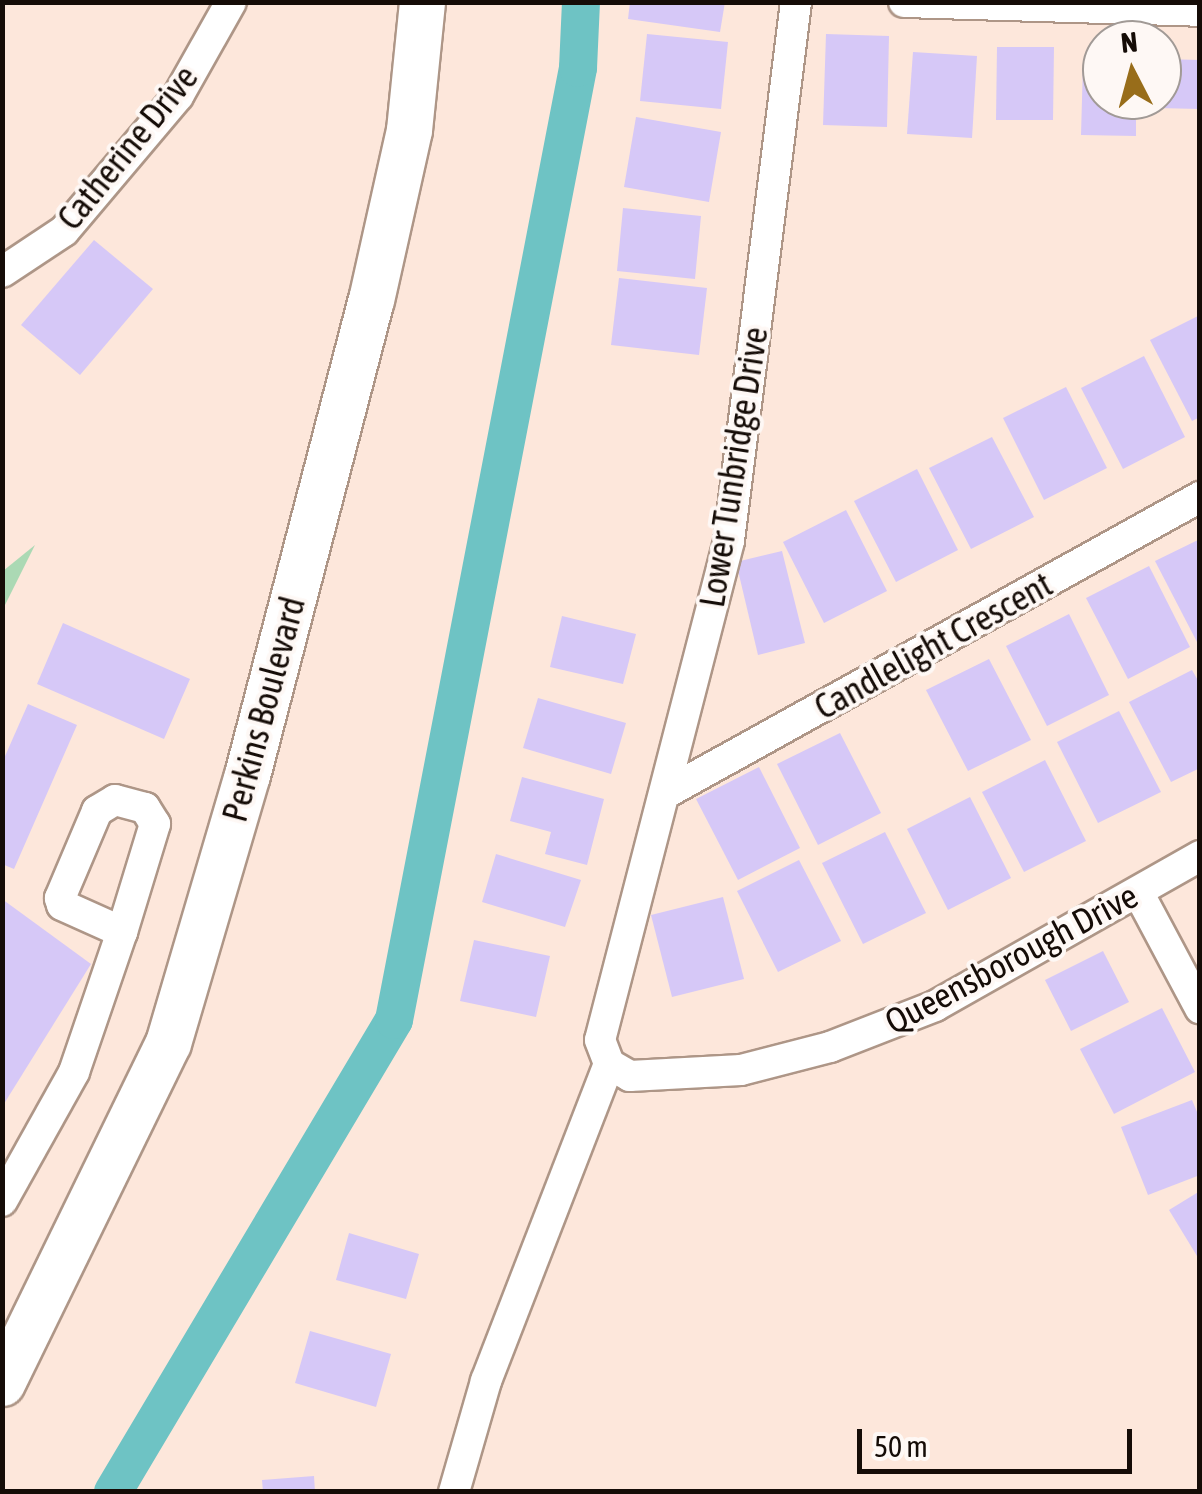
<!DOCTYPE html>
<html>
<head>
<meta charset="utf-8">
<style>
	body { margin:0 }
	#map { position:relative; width:1202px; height:1494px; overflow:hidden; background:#fde7db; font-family:"Asap Condensed",sans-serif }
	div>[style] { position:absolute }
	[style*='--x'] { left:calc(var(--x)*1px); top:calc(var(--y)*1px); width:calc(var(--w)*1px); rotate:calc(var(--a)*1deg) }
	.green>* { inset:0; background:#abd9b4 }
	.canal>* { height:38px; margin:-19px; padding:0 19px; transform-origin:19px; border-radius:19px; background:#6ec3c4 }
	.building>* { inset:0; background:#d6c8f7 }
	.roads { filter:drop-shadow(2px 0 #ae9687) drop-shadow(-2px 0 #ae9687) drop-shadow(0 2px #ae9687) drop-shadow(0 -2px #ae9687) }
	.street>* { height:30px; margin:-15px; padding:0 15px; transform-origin:15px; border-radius:15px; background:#fff }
	.secondary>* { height:45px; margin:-22.5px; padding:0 22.5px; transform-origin:22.5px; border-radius:22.5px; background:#fff }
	span { translate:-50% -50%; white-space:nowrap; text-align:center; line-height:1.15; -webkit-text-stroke:8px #fef8f5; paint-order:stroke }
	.street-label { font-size:35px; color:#150c07 }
	.frame { position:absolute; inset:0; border:5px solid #150c07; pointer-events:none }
	.north { position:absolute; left:1082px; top:20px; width:100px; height:100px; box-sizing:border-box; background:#fef8f5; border:2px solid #a19a96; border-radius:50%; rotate:354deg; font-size:28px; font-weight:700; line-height:40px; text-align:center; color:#150c07 }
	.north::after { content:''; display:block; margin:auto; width:35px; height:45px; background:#986d1a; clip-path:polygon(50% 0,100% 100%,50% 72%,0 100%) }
	.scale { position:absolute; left:857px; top:1429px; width:275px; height:45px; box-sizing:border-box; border:5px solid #150c07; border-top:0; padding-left:12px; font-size:30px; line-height:35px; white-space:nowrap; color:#150c07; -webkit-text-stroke:8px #fef8f5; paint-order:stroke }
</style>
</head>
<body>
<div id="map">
	<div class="green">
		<i style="clip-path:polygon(35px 545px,3px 609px,3px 571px)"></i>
	</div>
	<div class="canal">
		<i style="--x:113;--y:1492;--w:549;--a:-59.23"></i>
		<i style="--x:394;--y:1020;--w:970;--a:-79.06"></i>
		<i style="--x:578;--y:68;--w:66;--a:-87.4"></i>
	</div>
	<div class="building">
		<i style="clip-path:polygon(630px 2px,725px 2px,720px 32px,628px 19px)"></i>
		<i style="clip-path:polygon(647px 34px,728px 42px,721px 109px,640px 101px)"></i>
		<i style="clip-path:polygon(826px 34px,889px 36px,887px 127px,823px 125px)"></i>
		<i style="clip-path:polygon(997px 47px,1054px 47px,1053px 120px,996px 120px)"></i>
		<i style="clip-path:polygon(913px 52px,977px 56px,972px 138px,907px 134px)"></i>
		<i style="clip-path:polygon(1162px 59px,1200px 60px,1200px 109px,1156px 108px)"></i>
		<i style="clip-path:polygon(1083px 63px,1102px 63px,1102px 100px,1136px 100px,1136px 136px,1081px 135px)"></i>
		<i style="clip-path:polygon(636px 117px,721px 132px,709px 202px,624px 187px)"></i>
		<i style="clip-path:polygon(623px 208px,701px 216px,695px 279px,617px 271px)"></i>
		<i style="clip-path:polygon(94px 240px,153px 289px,80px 375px,21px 325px)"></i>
		<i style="clip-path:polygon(619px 278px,707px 288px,699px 355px,611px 345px)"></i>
		<i style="clip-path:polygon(1200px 315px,1200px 417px,1192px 421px,1150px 340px)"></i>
		<i style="clip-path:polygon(1144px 356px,1185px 437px,1123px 469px,1081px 388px)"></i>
		<i style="clip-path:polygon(1066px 387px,1107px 468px,1044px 500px,1003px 418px)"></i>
		<i style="clip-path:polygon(992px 437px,1034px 517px,971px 549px,929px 468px)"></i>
		<i style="clip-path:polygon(917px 469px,958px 550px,896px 582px,854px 501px)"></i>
		<i style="clip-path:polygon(846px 510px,887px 591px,824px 623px,783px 542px)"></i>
		<i style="clip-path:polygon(1200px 539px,1200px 641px,1197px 642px,1155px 561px)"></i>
		<i style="clip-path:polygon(782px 551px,805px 643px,758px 655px,736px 562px)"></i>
		<i style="clip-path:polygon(1149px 566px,1190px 647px,1128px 679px,1086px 598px)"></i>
		<i style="clip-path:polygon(1069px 614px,1109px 695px,1047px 726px,1006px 646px)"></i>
		<i style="clip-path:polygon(562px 616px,636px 634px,623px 684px,550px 667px)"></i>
		<i style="clip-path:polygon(63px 623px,190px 679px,164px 739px,37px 684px)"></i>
		<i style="clip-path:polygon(989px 659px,1031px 740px,968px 771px,926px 690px)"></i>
		<i style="clip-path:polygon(1192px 670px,1200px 684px,1200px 768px,1171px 782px,1129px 702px)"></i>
		<i style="clip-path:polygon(538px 698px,626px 723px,611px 774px,523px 748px)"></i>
		<i style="clip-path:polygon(28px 704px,77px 725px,14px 869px,2px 864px,2px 763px)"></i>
		<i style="clip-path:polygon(1119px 711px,1161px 792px,1098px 823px,1057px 742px)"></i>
		<i style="clip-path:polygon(840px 733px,881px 813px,818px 845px,777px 764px)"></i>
		<i style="clip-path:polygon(1045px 760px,1086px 841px,1024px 872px,982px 792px)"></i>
		<i style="clip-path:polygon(759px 767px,800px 848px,738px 880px,696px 799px)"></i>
		<i style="clip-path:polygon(522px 777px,604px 799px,587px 865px,545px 854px,551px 832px,510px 821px)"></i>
		<i style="clip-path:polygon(970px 797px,1011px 878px,948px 910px,907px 829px)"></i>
		<i style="clip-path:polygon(885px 832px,926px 913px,863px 944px,822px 863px)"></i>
		<i style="clip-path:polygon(496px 854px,581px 880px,565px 927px,482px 902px)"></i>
		<i style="clip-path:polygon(799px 860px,841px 941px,778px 972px,737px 891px)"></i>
		<i style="clip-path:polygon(723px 897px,744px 979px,672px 997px,651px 915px)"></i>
		<i style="clip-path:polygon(2px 899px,91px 964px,2px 1107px)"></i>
		<i style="clip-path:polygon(474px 940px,550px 956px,536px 1017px,460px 1001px)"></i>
		<i style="clip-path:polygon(1103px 951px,1129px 1002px,1071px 1031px,1045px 980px)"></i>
		<i style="clip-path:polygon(1162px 1008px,1195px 1072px,1114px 1114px,1080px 1049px)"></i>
		<i style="clip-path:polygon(1192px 1100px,1200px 1119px,1200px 1175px,1148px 1195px,1121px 1127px)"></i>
		<i style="clip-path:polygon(1200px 1191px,1200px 1255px,1197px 1256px,1169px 1210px)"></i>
		<i style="clip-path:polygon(349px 1233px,419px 1254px,406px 1299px,336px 1280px)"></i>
		<i style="clip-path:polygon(310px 1331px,391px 1354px,376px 1407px,295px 1383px)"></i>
		<i style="clip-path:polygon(314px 1476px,315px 1492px,263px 1492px,262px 1480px)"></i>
	</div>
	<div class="roads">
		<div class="street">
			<i style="--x:796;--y:2;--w:543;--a:97.09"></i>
			<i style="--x:729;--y:541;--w:515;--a:104.49"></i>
			<i style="--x:600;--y:1040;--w:26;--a:69"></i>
			<i style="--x:609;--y:1064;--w:24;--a:30"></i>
			<i style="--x:630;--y:1076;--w:111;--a:-3.1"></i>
			<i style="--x:741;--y:1070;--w:92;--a:-14.5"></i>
			<i style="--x:830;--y:1047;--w:113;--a:-21.3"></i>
			<i style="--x:935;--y:1006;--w:305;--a:-29.5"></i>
			<i style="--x:904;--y:2;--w:296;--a:1.7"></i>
			<i style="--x:2;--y:272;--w:74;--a:-33.5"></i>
			<i style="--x:64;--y:231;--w:177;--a:-49.8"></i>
			<i style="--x:178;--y:96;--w:108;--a:-60.6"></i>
			<i style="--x:666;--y:793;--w:611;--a:-29"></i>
			<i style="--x:1138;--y:892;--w:132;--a:61.9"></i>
			<i style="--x:2;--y:1201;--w:148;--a:-60.8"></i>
			<i style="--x:74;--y:1072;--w:148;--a:-71.1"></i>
			<i style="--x:122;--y:932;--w:113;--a:-73"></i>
			<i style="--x:155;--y:824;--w:19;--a:-122"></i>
			<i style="--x:145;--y:808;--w:31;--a:-165"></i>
			<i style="--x:115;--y:800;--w:21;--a:149"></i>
			<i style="--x:97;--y:811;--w:95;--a:113"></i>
			<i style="--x:60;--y:898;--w:7;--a:74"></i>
			<i style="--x:62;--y:905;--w:66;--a:24.2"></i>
			<i style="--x:454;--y:1492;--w:116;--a:-73.9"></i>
			<i style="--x:486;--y:1381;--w:340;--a:-68.8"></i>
		</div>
		<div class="secondary">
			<i style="--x:2;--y:1383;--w:378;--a:-64"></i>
			<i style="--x:168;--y:1043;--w:279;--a:-73.6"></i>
			<i style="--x:247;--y:775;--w:491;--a:-75.4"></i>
			<i style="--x:371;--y:300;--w:174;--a:-77.4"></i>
			<i style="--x:409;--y:130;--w:129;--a:-84.2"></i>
		</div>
	</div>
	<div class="street-label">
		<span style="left:127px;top:147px;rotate:-51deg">Catherine Drive</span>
		<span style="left:733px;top:467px;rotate:-81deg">Lower Tunbridge Drive</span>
		<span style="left:933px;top:645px;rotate:-29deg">Candlelight Crescent</span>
		<span style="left:263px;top:709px;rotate:-75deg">Perkins Boulevard</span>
		<span style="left:1011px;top:958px;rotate:-28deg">Queensborough Drive</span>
	</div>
	<div class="frame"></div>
	<div class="north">N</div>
	<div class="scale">50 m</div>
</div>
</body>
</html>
